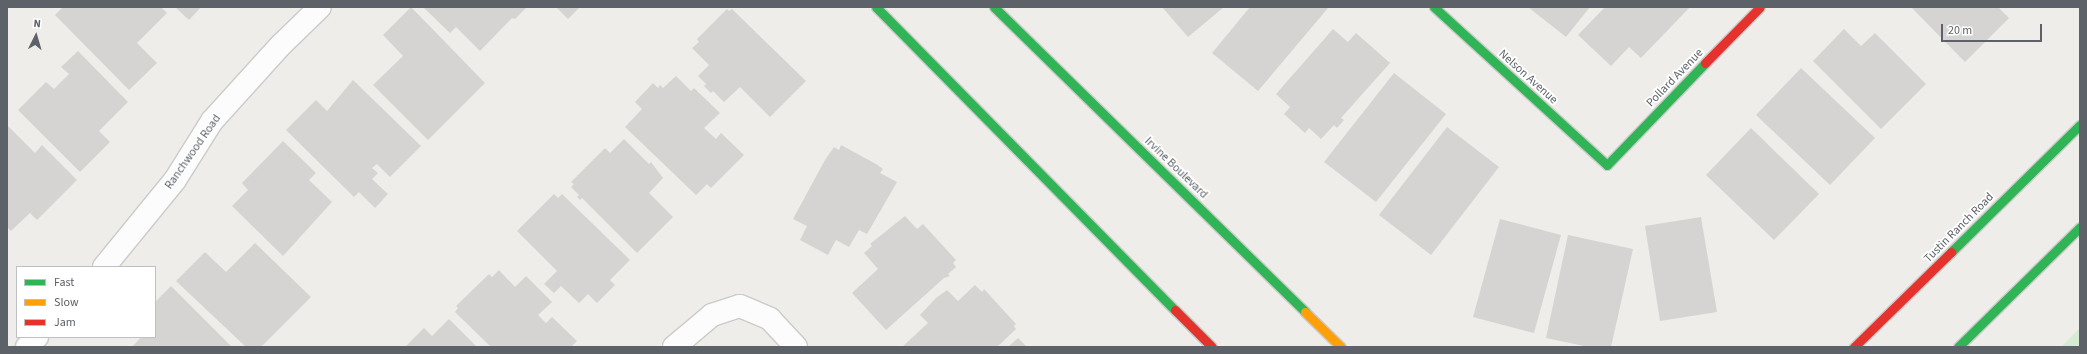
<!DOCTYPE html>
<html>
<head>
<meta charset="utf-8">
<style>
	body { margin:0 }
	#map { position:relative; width:2087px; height:354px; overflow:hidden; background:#eeede9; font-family:"Source Sans 3",sans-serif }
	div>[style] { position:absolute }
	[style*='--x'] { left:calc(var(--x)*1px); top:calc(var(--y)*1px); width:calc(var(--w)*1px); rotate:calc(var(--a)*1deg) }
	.green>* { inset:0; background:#d6ebd3 }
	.building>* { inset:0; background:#d5d4d2 }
	.roads { filter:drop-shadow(1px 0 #cbcbcb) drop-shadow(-1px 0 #cbcbcb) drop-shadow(0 1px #cbcbcb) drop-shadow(0 -1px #cbcbcb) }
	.street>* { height:22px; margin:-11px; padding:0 11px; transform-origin:11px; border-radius:11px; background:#fcfcfc }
	.fast>* { height:9px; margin:-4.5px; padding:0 4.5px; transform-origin:4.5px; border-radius:4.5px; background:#30b455 }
	.slow>* { height:9px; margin:-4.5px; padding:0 4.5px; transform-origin:4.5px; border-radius:4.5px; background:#ff9f0a }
	.jam>* { height:9px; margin:-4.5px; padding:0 4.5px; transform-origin:4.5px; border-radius:4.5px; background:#e5322d }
	span { translate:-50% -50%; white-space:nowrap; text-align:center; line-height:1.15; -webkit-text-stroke:3.5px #fff; paint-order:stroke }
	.street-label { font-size:12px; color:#5d6268 }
	.frame { position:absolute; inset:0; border:8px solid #5d6268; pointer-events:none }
	.legend { position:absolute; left:16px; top:266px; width:140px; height:72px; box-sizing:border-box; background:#fff; border:1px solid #bec0c3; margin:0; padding:5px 7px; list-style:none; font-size:12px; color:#5d6268 }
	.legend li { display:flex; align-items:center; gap:8px; height:20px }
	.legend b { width:20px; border:1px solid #bec0c3 }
	.north { position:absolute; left:16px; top:16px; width:40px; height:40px; -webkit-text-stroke:3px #fff; paint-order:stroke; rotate:5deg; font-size:11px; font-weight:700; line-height:16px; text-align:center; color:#5d6268 }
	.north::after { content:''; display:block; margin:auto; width:14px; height:18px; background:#5d6268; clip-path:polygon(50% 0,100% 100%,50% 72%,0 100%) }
	.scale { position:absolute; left:1941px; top:24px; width:101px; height:18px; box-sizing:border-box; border:2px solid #5d6268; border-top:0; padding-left:5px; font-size:12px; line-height:14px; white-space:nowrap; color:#5d6268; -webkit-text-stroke:3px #fff; paint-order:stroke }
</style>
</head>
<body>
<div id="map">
	<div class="green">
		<i style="clip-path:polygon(2080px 328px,2080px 347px,2061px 347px)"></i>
	</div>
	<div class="building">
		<i style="clip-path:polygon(63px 7px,161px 7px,167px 13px,137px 43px,157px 63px,129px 90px,55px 15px)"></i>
		<i style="clip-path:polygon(175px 7px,201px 7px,189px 20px)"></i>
		<i style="clip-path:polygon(411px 7px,485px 83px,428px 140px,373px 85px,403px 56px,383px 35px)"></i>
		<i style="clip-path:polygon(423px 7px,527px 7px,515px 19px,512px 18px,480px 51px,456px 27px,450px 33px)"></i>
		<i style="clip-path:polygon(556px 7px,580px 7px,568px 19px)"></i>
		<i style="clip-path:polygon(1162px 7px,1224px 7px,1188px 37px)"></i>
		<i style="clip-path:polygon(1250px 7px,1328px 8px,1258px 91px,1212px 53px)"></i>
		<i style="clip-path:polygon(1528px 7px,1590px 7px,1566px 37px)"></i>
		<i style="clip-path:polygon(1605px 7px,1690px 7px,1641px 58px,1629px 47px,1611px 66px,1578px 35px)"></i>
		<i style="clip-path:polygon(1911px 7px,1998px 7px,2009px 18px,1965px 62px)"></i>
		<i style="clip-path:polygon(727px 9px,729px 11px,732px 9px,806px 81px,770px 117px,740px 87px,724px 102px,713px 91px,711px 93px,704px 86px,706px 84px,698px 76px,709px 65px,692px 48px,699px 42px,697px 39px)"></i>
		<i style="clip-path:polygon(1333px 29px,1348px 42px,1356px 33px,1390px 63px,1341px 118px,1344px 120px,1337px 128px,1334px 125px,1321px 139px,1309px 128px,1305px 133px,1284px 114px,1290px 107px,1276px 94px)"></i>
		<i style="clip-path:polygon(1844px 29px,1861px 46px,1875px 33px,1926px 84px,1881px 129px,1813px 61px)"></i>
		<i style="clip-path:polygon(78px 51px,128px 102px,99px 131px,110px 142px,80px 172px,18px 110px,46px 82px,54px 89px,69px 74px,61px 67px)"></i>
		<i style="clip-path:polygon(1801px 68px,1875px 138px,1830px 185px,1756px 115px)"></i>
		<i style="clip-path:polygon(1394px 73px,1446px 114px,1376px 202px,1324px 162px)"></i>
		<i style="clip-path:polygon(676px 76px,691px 91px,694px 88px,720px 113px,704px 128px,716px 139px,721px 133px,744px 155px,711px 188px,707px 184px,696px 195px,625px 127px,642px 109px,635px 102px,653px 83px,658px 88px,660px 85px,663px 88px)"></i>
		<i style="clip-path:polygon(353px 80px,421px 146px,390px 177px,377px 164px,372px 168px,378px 173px,372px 179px,388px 194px,375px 208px,359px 192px,354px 197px,286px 130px,316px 100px,327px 111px)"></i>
		<i style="clip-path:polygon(7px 125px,35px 153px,42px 145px,77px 180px,37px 220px,30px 213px,11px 231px,7px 227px)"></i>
		<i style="clip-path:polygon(1447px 127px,1499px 167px,1431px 255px,1379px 215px)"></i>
		<i style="clip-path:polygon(1751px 128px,1819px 194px,1774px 240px,1706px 175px)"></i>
		<i style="clip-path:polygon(624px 139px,649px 164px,651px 162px,663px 178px,649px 193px,673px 217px,637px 253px,582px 198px,580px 200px,577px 197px,579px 195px,571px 187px,574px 184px,571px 182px,605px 148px,610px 153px)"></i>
		<i style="clip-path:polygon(283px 141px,316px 173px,309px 180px,332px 202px,283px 256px,232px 206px,248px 190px,242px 183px)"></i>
		<i style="clip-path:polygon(841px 145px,876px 164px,883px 169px,880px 173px,897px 182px,867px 234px,859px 230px,849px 247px,836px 240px,828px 255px,800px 240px,807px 226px,793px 219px,825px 160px,834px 147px,839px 150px)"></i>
		<i style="clip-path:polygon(554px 194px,558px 198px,562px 194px,630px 260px,610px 280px,615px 285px,597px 303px,588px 294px,579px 303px,561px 286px,554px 293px,544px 284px,557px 271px,517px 231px)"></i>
		<i style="clip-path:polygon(905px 216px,917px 229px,923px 224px,956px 260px,953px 263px,956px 267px,948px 274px,950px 276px,944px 278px,886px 330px,852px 293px,878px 269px,864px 253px,872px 246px,870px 244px)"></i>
		<i style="clip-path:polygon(1701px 217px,1717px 312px,1660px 321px,1645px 226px)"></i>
		<i style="clip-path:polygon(1500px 219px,1561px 235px,1534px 333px,1473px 317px)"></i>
		<i style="clip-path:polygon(1568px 235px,1633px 249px,1611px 347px,1589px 347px,1546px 338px)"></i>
		<i style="clip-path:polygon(255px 243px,311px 297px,261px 347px,246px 347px,176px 281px,205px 252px,226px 272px)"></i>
		<i style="clip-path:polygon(499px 270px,515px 287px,526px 276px,552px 302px,538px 315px,546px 323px,552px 317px,577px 341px,571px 347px,491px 347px,455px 312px,458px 308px,456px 306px,489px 274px,492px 277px)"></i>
		<i style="clip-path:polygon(975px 285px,982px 292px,984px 289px,1016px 324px,1014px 326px,1016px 329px,997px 347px,902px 347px,928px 323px,920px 315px,936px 298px,947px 290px,958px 301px)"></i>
		<i style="clip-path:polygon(171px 286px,232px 347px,132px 347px,141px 337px,155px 337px,155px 302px)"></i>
		<i style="clip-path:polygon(449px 319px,477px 347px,405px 347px,424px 328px,432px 336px)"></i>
		<i style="clip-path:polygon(1018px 338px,1027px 347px,1008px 347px)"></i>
	</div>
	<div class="roads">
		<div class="street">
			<i style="--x:104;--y:267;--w:112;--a:-50.8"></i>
			<i style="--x:175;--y:180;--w:70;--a:-57.9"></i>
			<i style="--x:212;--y:121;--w:103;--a:-47.8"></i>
			<i style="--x:281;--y:45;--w:54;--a:-44.3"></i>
			<i style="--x:27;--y:347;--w:14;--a:-45"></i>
			<i style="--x:674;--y:347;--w:50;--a:-40.1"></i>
			<i style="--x:712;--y:315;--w:29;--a:-18"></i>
			<i style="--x:740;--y:306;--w:33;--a:23"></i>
			<i style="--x:770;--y:319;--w:38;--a:47"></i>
		</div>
		<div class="fast">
			<i style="--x:876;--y:7;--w:426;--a:45.4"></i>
			<i style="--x:994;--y:7;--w:436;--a:44.4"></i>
			<i style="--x:1434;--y:7;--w:234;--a:42.4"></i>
			<i style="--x:1607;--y:165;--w:141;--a:-46.1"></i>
			<i style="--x:1951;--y:252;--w:181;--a:-44.6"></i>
			<i style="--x:1958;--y:347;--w:171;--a:-44.5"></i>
		</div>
		<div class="slow">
			<i style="--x:1305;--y:312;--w:50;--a:44.2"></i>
		</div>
		<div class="jam">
			<i style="--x:1705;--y:63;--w:78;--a:-45.5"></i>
			<i style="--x:1175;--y:310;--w:52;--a:45"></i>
			<i style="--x:1854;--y:347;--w:136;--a:-44.4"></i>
		</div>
	</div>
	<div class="street-label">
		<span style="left:1528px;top:77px;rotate:42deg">Nelson Avenue</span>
		<span style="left:1675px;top:78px;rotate:-46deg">Pollard Avenue</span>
		<span style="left:193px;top:152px;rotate:-55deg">Ranchwood Road</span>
		<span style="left:1176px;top:168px;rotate:44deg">Irvine Boulevard</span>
		<span style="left:1959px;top:228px;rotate:-45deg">Tustin Ranch Road</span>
	</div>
	<div class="frame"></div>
	<ul class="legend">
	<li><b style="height:5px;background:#30b455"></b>Fast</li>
	<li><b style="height:5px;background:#ff9f0a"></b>Slow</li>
	<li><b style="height:5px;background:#e5322d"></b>Jam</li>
	</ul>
	<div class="north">N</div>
	<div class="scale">20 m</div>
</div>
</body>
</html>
